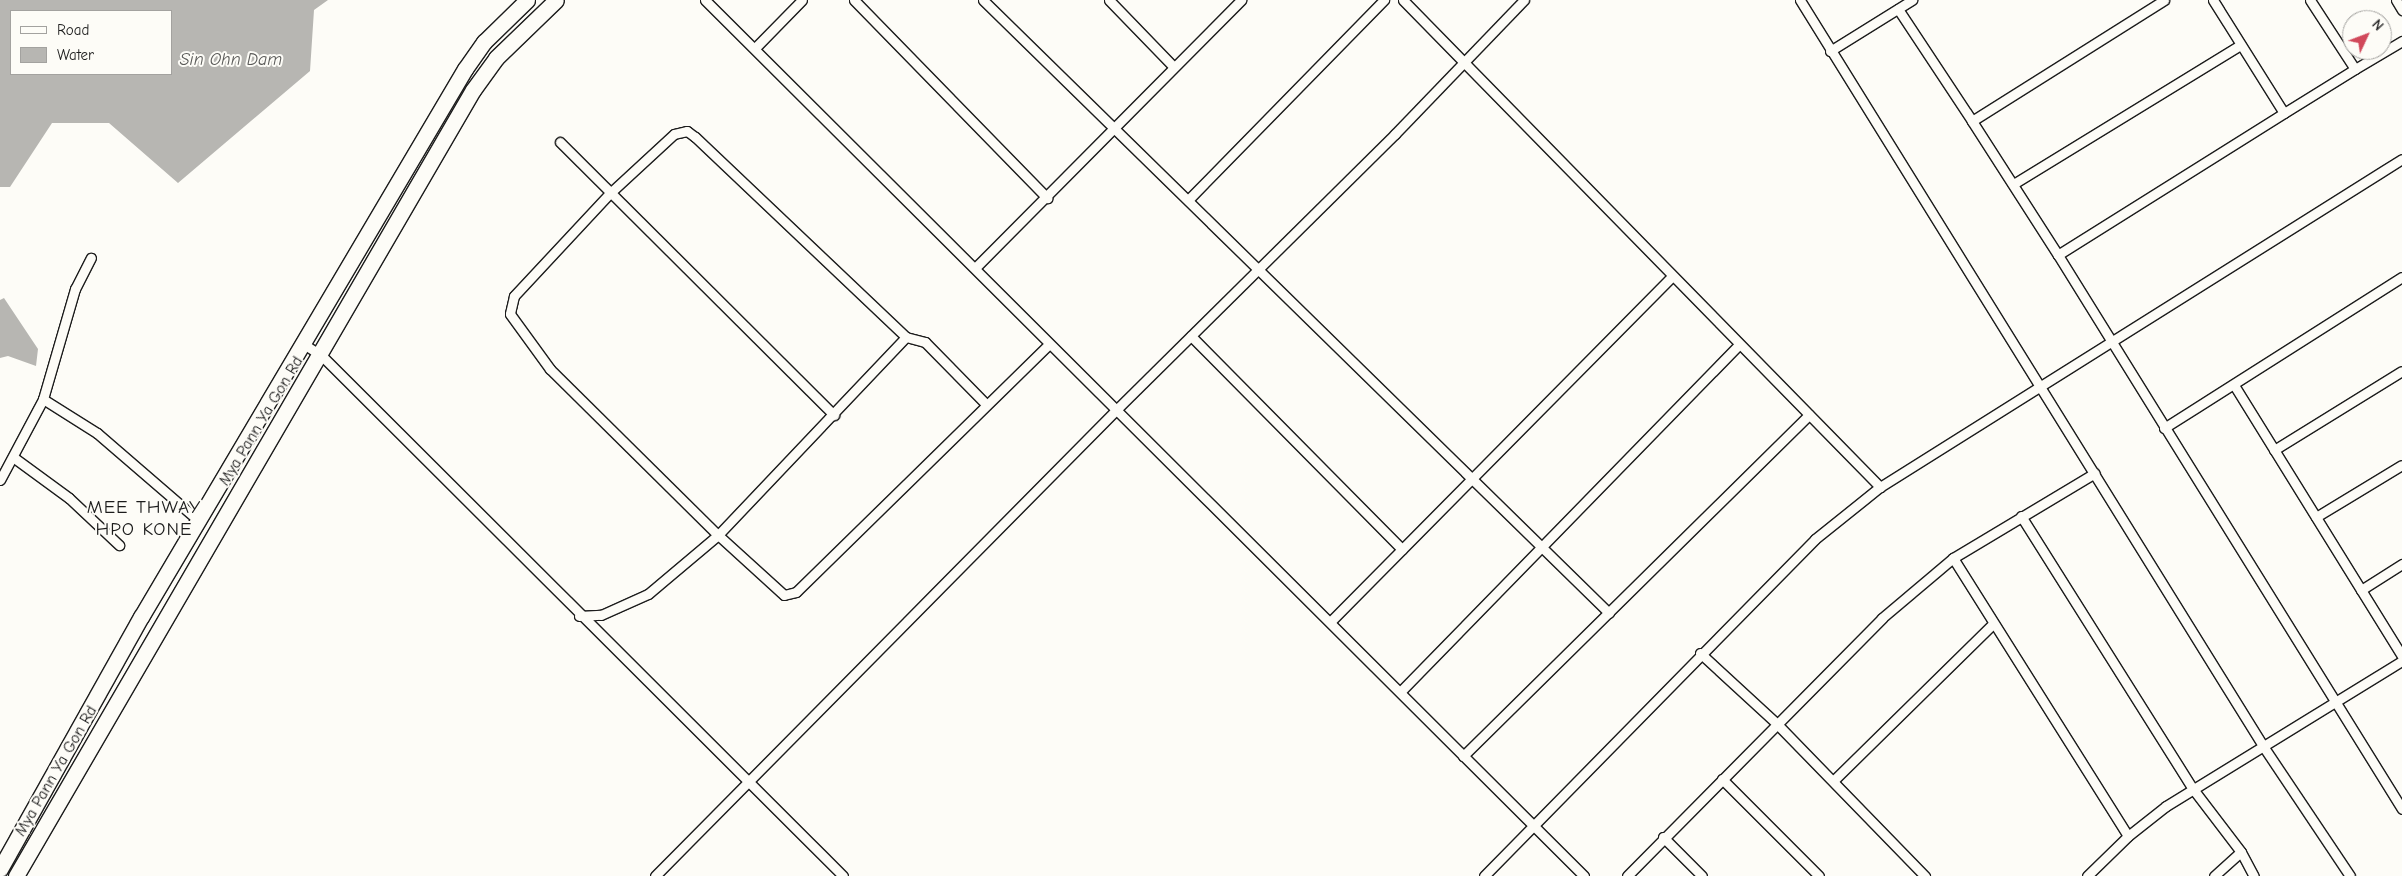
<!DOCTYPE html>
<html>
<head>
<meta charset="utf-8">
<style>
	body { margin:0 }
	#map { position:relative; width:2402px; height:876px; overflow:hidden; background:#fdfcf7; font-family:"Comic Neue",sans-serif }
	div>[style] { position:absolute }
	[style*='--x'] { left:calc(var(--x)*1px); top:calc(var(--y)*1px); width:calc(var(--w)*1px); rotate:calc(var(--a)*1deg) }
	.water>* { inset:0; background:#b7b6b2 }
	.roads { filter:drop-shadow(1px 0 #1c1c1c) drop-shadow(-1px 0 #1c1c1c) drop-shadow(0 1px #1c1c1c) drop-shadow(0 -1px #1c1c1c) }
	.street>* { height:9px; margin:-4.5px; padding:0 4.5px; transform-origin:4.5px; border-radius:4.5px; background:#fdfcf7 }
	.primary>* { height:15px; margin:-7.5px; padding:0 7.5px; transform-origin:7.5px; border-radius:7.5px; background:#fdfcf7 }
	span { translate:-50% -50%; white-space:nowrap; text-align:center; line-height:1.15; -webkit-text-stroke:4px #fdfcf7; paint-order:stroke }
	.street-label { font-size:16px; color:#1c1c1c }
	.water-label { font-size:18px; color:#5a5a58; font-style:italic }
	.quarter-label { font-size:19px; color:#1c1c1c; letter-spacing:1px }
	.legend { position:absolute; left:10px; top:10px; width:162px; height:65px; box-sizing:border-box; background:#fdfcf7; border:1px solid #a3a29f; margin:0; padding:6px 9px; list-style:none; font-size:15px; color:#1c1c1c }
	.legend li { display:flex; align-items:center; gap:10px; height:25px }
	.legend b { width:25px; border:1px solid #a3a29f }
	.north { position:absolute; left:2342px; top:10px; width:50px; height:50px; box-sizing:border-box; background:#fdfcf7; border:1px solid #a3a29f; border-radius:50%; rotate:47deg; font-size:14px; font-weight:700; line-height:20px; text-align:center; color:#1c1c1c }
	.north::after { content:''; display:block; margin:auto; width:18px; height:22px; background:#d1495b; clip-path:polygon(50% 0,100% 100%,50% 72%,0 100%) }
</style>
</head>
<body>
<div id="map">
	<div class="water">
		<i style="clip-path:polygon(evenodd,0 0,328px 0,314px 10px,310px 71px,178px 183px,109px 123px,52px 123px,10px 187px,0 187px,0 0,11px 11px,171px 11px,171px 74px,11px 74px,11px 11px)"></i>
		<i style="clip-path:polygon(4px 298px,38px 349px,36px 366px,8px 356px,0 358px,0 300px)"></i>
	</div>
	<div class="roads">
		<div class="street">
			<i style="--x:705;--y:0;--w:1241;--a:44.9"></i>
			<i style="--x:854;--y:0;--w:277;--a:45.7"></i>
			<i style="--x:983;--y:0;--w:876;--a:44.4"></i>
			<i style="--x:1109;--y:0;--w:93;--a:45.9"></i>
			<i style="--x:1403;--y:0;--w:682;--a:45.59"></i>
			<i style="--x:1800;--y:0;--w:878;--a:58.17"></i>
			<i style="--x:2263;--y:746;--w:156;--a:56.2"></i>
			<i style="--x:2213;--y:0;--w:133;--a:57.9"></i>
			<i style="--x:2284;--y:113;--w:84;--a:-31.8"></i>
			<i style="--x:2310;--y:0;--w:82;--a:56.9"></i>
			<i style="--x:2355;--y:69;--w:55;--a:-30.8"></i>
			<i style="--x:2396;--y:0;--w:12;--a:59"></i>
			<i style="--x:1898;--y:9;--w:134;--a:56.5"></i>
			<i style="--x:755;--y:48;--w:67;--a:-45.6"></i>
			<i style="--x:1830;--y:51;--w:97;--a:-31.9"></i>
			<i style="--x:2284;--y:113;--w:267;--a:147.9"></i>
			<i style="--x:2058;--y:255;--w:652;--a:58.16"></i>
			<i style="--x:560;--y:142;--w:387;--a:44.9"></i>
			<i style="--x:2015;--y:183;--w:264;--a:-31.5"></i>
			<i style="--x:1189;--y:199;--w:279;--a:-45.6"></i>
			<i style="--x:2058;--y:255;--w:159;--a:-122.7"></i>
			<i style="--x:1972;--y:121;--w:227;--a:-32.2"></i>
			<i style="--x:975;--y:268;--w:378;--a:-45.2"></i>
			<i style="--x:1191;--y:336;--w:300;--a:45.3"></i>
			<i style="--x:906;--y:337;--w:20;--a:15"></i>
			<i style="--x:925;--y:342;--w:87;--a:45.5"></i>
			<i style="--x:302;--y:343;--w:24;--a:33"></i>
			<i style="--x:322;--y:356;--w:736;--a:44.94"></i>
			<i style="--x:2234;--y:385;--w:319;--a:58.2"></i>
			<i style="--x:43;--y:399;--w:64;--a:32.2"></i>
			<i style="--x:97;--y:433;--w:135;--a:40.8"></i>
			<i style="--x:2164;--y:428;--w:282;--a:-32.4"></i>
			<i style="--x:2274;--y:450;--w:150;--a:-31.7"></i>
			<i style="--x:13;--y:457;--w:69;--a:36.2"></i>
			<i style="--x:69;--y:498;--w:69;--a:43.2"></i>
			<i style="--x:0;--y:480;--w:92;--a:-62"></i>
			<i style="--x:43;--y:399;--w:115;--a:-73.8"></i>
			<i style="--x:75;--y:289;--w:35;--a:-63"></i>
			<i style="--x:2021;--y:516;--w:323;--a:57.8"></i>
			<i style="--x:2193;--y:789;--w:79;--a:52.7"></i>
			<i style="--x:2241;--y:852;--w:27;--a:62"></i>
			<i style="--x:2316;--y:517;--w:100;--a:-31.2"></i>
			<i style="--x:1953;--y:558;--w:328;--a:57.8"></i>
			<i style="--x:2361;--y:590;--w:49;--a:-32.4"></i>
			<i style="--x:579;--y:616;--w:22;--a:-3"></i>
			<i style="--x:601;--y:615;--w:51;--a:-24.1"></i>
			<i style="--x:648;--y:594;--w:92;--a:-40.1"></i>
			<i style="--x:718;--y:535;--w:273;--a:-46.5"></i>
			<i style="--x:906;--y:337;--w:291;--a:-136.5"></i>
			<i style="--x:695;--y:137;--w:10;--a:-143"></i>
			<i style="--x:687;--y:131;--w:13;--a:167"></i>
			<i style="--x:674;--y:134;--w:87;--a:137.3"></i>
			<i style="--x:610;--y:193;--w:141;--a:133"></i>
			<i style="--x:514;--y:296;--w:18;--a:103"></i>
			<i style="--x:510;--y:314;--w:68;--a:54"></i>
			<i style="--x:550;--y:369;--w:236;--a:44.7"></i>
			<i style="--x:718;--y:535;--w:89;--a:42.3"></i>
			<i style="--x:784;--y:595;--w:12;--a:-14"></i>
			<i style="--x:796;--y:592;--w:354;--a:-44.4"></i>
			<i style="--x:1331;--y:621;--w:485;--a:-45.3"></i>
			<i style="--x:1700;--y:653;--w:103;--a:42.6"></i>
			<i style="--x:1776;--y:723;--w:214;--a:45.8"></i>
			<i style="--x:1400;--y:692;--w:485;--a:-45.7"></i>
			<i style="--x:1463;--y:756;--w:486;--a:-44.6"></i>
			<i style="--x:1722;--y:779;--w:137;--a:45"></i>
			<i style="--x:1833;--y:781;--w:224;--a:-44.5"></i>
			<i style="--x:1663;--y:837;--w:55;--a:45"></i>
			<i style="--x:655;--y:876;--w:655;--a:-45.31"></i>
			<i style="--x:1116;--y:410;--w:392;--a:-44.7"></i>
			<i style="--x:1395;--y:134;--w:186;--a:-46.1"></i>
			<i style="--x:1484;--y:876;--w:472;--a:-45.5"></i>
			<i style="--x:1815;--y:539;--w:83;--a:-38.7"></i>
			<i style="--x:1880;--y:487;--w:616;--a:-32.14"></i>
			<i style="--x:1627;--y:876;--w:363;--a:-45.3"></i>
			<i style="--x:1882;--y:618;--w:93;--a:-40.2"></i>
			<i style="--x:1953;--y:558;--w:165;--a:-30.9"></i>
			<i style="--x:2087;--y:876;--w:57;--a:-44.3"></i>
			<i style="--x:2128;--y:836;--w:48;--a:-38.3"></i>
			<i style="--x:2166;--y:806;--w:277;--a:-31.6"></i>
			<i style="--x:2214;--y:876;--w:36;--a:-42"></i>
		</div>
		<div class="primary">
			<i style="--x:0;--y:869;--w:289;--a:-60.8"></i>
			<i style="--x:141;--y:617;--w:637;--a:-59.41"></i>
			<i style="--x:465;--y:69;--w:33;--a:-55"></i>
			<i style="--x:484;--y:42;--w:60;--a:-44.3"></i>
			<i style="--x:16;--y:876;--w:909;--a:-59.83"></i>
			<i style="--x:473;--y:90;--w:39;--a:-54"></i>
			<i style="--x:496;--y:58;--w:83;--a:-44"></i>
		</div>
	</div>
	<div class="street-label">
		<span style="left:261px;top:421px;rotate:-59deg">Mya Pann Ya Gon Rd</span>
		<span style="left:56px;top:771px;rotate:-60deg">Mya Pann Ya Gon Rd</span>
	</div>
	<div class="water-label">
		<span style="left:231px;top:60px">Sin Ohn Dam</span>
	</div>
	<div class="quarter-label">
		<span style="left:144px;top:519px">MEE THWAY<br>HPO KONE</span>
	</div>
	<ul class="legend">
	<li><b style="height:6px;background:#fdfcf7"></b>Road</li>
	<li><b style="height:14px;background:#b7b6b2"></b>Water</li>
	</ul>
	<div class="north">N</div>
</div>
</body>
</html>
